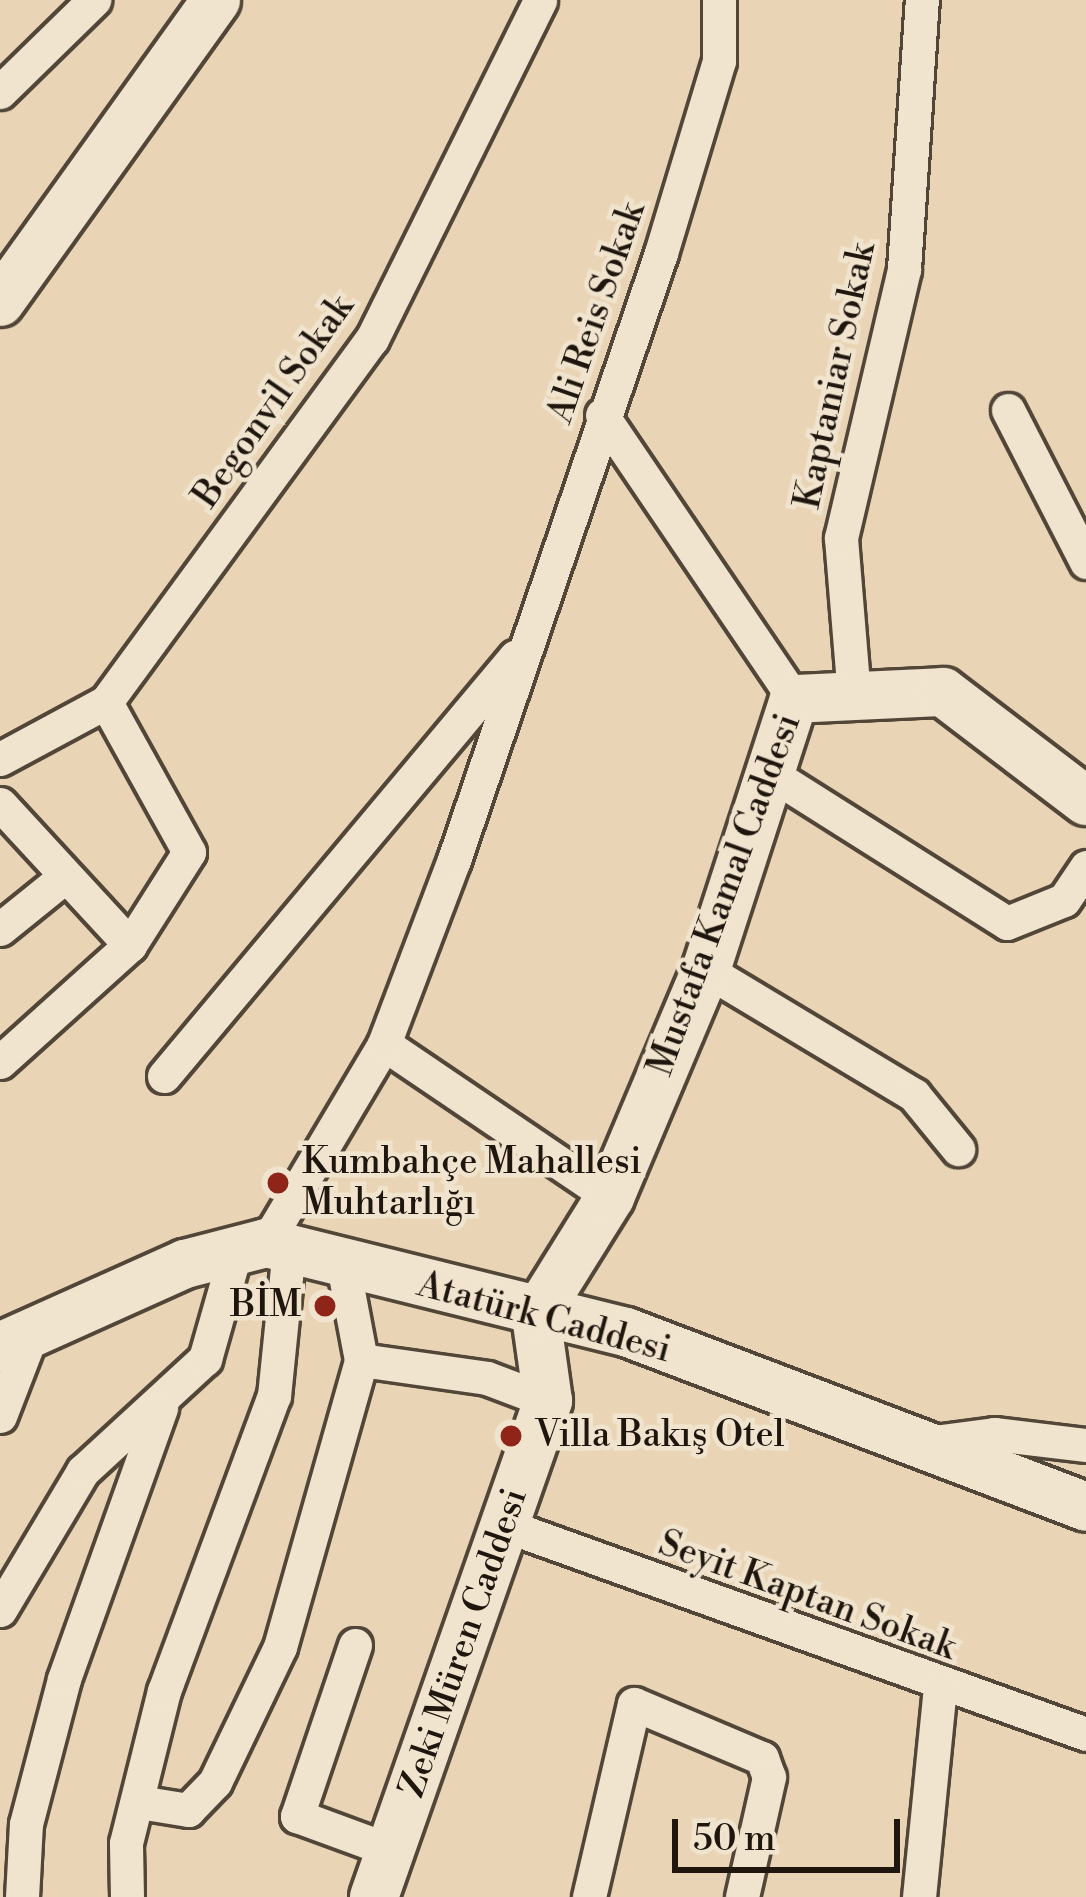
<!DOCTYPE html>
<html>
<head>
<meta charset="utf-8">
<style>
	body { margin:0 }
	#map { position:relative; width:1086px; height:1897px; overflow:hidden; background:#e9d5b5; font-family:"Libre Bodoni",serif }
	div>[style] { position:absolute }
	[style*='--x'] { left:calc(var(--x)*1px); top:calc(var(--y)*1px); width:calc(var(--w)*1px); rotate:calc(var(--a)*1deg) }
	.roads { filter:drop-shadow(3px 0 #524638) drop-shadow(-3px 0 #524638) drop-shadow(0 3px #524638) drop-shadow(0 -3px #524638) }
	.street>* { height:33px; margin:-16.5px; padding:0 16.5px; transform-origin:16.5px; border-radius:16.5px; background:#f1e4cf }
	.secondary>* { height:48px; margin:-24px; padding:0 24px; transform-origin:24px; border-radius:24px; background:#f1e4cf }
	.dots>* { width:33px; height:33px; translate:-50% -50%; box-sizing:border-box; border:6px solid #f1e4cf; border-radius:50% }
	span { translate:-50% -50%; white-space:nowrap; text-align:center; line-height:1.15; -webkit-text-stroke:9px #f1e4cf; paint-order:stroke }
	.street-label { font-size:36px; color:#1f160e }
	.poi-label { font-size:36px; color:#1f160e }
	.left { translate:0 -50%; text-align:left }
	.right { translate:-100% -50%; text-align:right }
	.scale { position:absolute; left:672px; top:1819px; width:228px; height:54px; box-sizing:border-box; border:6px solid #1f160e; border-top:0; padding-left:15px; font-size:36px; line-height:42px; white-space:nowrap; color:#1f160e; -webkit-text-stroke:9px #f1e4cf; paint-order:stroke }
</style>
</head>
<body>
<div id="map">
	<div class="roads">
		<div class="street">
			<i style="--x:0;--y:92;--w:132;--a:-44.4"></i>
			<i style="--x:1008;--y:410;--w:171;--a:62.8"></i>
			<i style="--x:602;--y:415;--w:343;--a:55.9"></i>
			<i style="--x:854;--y:696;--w:159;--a:-94.7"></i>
			<i style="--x:841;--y:538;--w:276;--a:-76.8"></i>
			<i style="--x:904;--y:269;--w:270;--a:-86.2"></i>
			<i style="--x:0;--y:759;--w:120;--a:-28.3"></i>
			<i style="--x:106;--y:702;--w:450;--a:-53.8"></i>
			<i style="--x:372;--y:339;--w:378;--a:-63.6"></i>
			<i style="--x:776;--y:777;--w:273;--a:32.3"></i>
			<i style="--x:1007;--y:923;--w:61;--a:-22"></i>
			<i style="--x:1064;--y:900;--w:40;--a:-56"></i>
			<i style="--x:0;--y:804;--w:192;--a:47.3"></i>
			<i style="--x:0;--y:929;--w:80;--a:-38.9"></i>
			<i style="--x:706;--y:970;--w:243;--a:31"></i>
			<i style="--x:914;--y:1095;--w:70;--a:50.8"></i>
			<i style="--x:384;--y:1044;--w:273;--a:34.1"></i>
			<i style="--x:0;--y:1062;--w:175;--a:-42"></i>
			<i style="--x:130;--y:945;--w:110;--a:-57.6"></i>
			<i style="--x:189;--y:852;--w:171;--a:-119"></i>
			<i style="--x:164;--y:1076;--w:547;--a:-50.05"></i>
			<i style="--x:266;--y:1243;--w:231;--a:-59.3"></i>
			<i style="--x:384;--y:1044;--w:197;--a:-69.2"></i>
			<i style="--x:454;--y:860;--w:641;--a:-71.17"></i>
			<i style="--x:661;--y:253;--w:201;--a:-73.2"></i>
			<i style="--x:719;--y:61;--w:61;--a:-90"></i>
			<i style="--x:361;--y:1360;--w:127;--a:8.1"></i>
			<i style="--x:487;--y:1378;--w:65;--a:20.7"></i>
			<i style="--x:0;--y:1416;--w:89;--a:-68.9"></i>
			<i style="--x:926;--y:1443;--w:69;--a:-7.5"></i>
			<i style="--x:994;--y:1434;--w:93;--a:6.8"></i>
			<i style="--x:504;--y:1525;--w:618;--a:19.75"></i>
			<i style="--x:0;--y:1610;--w:162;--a:-59.2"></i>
			<i style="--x:83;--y:1471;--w:166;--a:-42.6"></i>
			<i style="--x:205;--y:1359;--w:116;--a:-74.1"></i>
			<i style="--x:355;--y:1645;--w:181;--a:108.7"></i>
			<i style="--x:297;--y:1816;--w:101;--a:20.2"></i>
			<i style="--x:139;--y:1802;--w:50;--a:9.3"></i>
			<i style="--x:188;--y:1810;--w:39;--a:-46"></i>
			<i style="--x:215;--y:1782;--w:150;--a:-64.3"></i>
			<i style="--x:280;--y:1647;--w:298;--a:-74.2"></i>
			<i style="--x:361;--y:1360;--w:97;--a:-100.7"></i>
			<i style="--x:22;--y:1897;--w:73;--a:-86.9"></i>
			<i style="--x:26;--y:1824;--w:150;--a:-75.3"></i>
			<i style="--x:64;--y:1679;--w:288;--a:-70.3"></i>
			<i style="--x:127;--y:1897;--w:54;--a:-91.1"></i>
			<i style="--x:126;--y:1843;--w:157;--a:-76"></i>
			<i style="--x:164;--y:1691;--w:315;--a:-69.6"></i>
			<i style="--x:274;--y:1396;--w:148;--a:-84.2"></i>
			<i style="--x:589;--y:1897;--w:198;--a:-76.9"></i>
			<i style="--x:634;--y:1704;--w:139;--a:22.9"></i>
			<i style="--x:762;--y:1758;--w:20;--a:70"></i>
			<i style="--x:769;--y:1777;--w:123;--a:102.7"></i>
			<i style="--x:919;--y:1897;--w:211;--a:-84.3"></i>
		</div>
		<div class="secondary">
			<i style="--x:0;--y:302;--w:371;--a:-54.4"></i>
			<i style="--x:0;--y:1347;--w:203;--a:-24.2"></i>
			<i style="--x:185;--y:1264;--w:84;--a:-14.5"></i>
			<i style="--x:266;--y:1243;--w:371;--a:13.9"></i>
			<i style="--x:626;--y:1332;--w:492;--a:20.8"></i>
			<i style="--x:374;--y:1897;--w:526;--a:-70.67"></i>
			<i style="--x:548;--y:1401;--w:86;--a:-98"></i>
			<i style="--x:536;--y:1316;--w:140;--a:-58.1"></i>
			<i style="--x:610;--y:1197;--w:246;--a:-67.1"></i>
			<i style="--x:706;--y:970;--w:285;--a:-72"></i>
			<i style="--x:794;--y:699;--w:149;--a:-2.7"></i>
			<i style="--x:943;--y:692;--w:180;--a:37.3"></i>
		</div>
	</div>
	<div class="dots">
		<i style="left:278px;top:1183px;background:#8f2418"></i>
		<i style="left:325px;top:1306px;background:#8f2418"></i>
		<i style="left:511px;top:1436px;background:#8f2418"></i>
	</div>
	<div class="street-label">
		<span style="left:597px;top:313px;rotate:-71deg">Ali Reis Sokak</span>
		<span style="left:836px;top:376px;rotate:-78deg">Kaptaniar Sokak</span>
		<span style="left:274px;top:402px;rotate:-55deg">Begonvil Sokak</span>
		<span style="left:725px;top:895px;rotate:-70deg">Mustafa Kamal Caddesi</span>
		<span style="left:544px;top:1318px;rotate:15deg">Atatürk Caddesi</span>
		<span style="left:807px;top:1596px;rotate:20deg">Seyit Kaptan Sokak</span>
		<span style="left:464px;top:1643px;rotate:-71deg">Zeki Müren Caddesi</span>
	</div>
	<div class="poi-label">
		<span class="left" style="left:302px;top:1183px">Kumbahçe Mahallesi<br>Muhtarlığı</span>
		<span class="right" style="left:301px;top:1306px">BİM</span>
		<span class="left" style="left:535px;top:1436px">Villa Bakış Otel</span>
	</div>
	<div class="scale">50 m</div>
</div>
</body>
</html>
